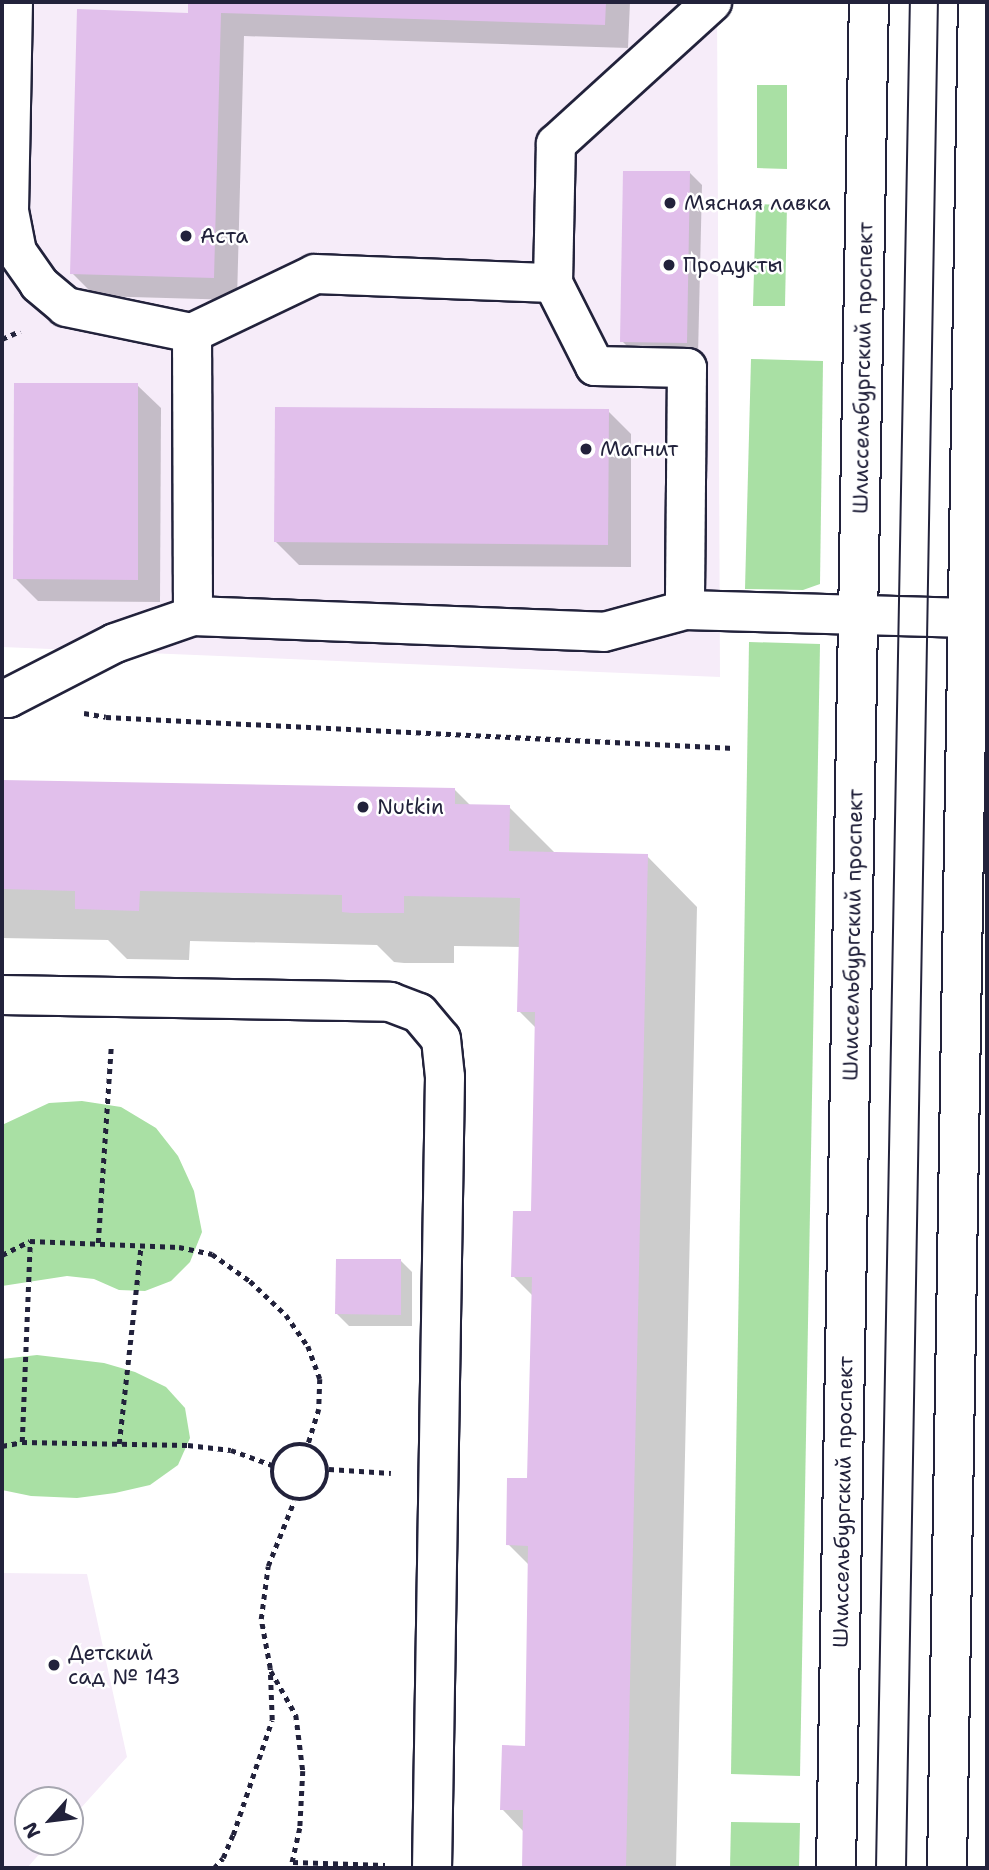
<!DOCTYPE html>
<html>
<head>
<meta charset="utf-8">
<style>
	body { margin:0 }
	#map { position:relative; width:989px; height:1870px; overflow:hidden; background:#fff; font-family:"Shantell Sans",sans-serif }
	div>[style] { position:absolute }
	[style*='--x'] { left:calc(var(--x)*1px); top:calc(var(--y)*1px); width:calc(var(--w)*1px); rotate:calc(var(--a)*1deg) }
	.built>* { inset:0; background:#f6ecf9 }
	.green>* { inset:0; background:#a9e0a4 }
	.shadow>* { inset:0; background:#0003 }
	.building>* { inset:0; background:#e1bfeb }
	.path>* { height:4.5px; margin-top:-2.25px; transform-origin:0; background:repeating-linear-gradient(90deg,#22223b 0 5px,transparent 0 10px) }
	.path>.ring { margin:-2.25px; padding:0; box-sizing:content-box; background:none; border:4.5px solid #22223b; border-radius:50% }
	.roads { filter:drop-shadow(2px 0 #22223b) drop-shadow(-2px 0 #22223b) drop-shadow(0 2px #22223b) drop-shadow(0 -2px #22223b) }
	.minor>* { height:38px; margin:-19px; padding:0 19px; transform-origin:19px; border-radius:19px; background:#fff }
	.major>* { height:38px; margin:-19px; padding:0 19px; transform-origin:19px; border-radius:19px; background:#fff }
	.tram>* { height:2px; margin:-1px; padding:0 1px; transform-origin:1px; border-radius:1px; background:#22223b }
	.dots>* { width:19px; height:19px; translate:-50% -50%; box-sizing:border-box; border:4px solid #fff; border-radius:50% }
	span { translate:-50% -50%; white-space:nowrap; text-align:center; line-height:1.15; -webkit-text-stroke:5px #fff; paint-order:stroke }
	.poi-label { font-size:21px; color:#22223b }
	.left { translate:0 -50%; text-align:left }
	.street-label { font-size:21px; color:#22223b }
	.frame { position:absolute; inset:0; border:4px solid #22223b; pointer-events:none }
	.north { position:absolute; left:14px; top:1786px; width:70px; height:70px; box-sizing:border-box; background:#fff; border:2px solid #a7a7b1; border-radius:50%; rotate:242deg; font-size:19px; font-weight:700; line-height:28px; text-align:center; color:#22223b }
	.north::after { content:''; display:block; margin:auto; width:24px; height:32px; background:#22223b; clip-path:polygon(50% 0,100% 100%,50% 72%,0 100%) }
</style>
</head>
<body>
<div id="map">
	<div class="built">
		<i style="clip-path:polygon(2px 2px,717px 2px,720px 677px,2px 647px)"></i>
		<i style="clip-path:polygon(2px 1573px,87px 1574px,127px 1757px,70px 1820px,70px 1800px,28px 1800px,28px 1842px,50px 1842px,27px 1868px,2px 1868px)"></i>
	</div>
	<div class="green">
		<i style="clip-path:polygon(757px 85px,787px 85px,787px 169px,757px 168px)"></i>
		<i style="clip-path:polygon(756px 204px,787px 205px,785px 306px,753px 306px)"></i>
		<i style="clip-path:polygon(751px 359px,823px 361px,820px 584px,803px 590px,745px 589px)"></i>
		<i style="clip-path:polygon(749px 642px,820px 644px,800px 1776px,731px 1774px)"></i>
		<i style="clip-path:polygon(82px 1101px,121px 1107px,156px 1128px,178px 1156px,194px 1191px,202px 1232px,190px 1262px,171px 1281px,145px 1291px,119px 1290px,94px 1279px,67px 1276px,2px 1286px,2px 1125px,49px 1103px)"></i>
		<i style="clip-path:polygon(37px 1355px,104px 1363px,135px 1372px,166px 1387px,185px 1408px,190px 1438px,178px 1465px,150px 1485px,115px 1493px,77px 1498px,31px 1496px,2px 1490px,2px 1359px)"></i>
		<i style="clip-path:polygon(731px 1822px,800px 1823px,799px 1868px,730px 1868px)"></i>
	</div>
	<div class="shadow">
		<i style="clip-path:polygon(190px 2px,630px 2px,628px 48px,244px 36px,237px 300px,95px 296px,72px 273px,190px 14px)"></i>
		<i style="clip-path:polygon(690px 173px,702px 185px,698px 355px,634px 353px,622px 341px)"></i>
		<i style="clip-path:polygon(137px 385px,161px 408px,160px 602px,38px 601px,15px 578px)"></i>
		<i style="clip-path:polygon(608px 411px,631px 434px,631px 567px,299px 565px,276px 542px)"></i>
		<i style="clip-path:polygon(2px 781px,455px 790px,471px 806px,509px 807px,556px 854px,647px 856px,697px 907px,676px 1868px,524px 1868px,524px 1832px,502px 1809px,526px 1747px,530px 1566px,508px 1544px,528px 1480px,533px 1296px,513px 1276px,532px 1213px,536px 1028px,519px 1011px,521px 947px,454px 946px,454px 963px,404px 963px,394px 962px,377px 945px,190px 941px,189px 960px,127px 959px,108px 940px,2px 938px)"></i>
		<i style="clip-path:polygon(400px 1260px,412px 1272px,412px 1326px,349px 1326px,337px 1314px)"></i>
	</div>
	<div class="building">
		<i style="clip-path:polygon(188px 2px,606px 2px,605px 25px,221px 13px,214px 278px,70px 274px,77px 9px,188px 13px)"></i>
		<i style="clip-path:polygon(623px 171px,690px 171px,687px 343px,620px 342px)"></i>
		<i style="clip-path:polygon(14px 383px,138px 383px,138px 580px,13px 579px)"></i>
		<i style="clip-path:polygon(275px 407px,609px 409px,608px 545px,274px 542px)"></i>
		<i style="clip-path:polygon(2px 780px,455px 788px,455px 804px,510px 805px,509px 851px,648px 854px,626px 1868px,522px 1868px,523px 1810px,500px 1810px,502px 1745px,525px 1746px,528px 1546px,506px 1545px,507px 1478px,527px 1478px,532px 1277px,511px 1277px,513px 1211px,531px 1211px,535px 1012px,517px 1012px,520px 898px,404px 896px,404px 913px,352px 913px,342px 912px,342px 895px,140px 891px,139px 911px,75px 909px,75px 891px,2px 889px)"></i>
		<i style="clip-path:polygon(336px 1259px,401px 1259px,401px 1315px,335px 1314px)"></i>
	</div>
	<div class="path">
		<i style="--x:2;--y:339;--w:20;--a:-24"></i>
		<i style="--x:84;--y:713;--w:22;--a:10"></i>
		<i style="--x:106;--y:717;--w:629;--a:2.83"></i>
		<i style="--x:98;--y:1243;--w:198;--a:-86.2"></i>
		<i style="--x:2;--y:1255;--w:31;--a:-27"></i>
		<i style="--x:30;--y:1241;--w:149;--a:2.3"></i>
		<i style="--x:179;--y:1247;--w:34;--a:12"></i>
		<i style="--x:212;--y:1254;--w:47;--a:35.4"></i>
		<i style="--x:250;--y:1281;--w:50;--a:43.4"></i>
		<i style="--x:286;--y:1315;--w:38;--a:55"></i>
		<i style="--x:308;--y:1346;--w:35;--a:70"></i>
		<i style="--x:320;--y:1379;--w:30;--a:92"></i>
		<i style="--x:319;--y:1409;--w:37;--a:107"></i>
		<i style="--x:22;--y:1442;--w:201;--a:-87.7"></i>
		<i class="ring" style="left:272px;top:1444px;width:51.5px;height:51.5px"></i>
		<i style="--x:119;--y:1444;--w:200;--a:-83.7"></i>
		<i style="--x:2;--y:1446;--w:20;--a:-11"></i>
		<i style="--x:22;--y:1442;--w:166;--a:1"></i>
		<i style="--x:188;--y:1445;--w:43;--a:6.6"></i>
		<i style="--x:231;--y:1450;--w:44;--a:20.1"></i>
		<i style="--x:329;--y:1469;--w:62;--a:3.7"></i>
		<i style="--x:271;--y:1671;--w:51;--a:60.4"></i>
		<i style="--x:296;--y:1715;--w:56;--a:82.9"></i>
		<i style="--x:303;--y:1771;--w:57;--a:93"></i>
		<i style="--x:300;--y:1828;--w:41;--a:102.7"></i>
		<i style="--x:293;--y:1862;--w:92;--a:1.9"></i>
		<i style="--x:214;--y:1868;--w:13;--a:-48"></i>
		<i style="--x:223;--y:1858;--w:25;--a:-67"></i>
		<i style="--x:233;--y:1835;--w:121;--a:-71.3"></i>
		<i style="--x:272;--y:1720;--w:52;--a:-92.2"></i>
		<i style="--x:270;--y:1668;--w:50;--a:-100.4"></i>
		<i style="--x:261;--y:1619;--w:53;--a:-82.5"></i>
		<i style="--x:268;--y:1566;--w:70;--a:-68.2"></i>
	</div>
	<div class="roads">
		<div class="minor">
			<i style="--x:13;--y:2;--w:209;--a:91.1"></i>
			<i style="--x:9;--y:211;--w:42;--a:79"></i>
			<i style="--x:17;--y:252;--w:39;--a:55"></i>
			<i style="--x:39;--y:284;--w:35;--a:40"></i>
			<i style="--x:66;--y:307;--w:129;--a:11.7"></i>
			<i style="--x:553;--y:283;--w:139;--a:-88.8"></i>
			<i style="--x:556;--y:144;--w:211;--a:-42.3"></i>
			<i style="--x:193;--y:616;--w:283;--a:-90.2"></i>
			<i style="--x:192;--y:333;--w:136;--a:-25.6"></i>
			<i style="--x:315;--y:274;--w:238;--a:2.2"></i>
			<i style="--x:553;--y:283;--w:93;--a:63.2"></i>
			<i style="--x:595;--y:366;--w:92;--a:1.2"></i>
			<i style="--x:687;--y:368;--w:242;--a:90.5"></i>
			<i style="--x:2;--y:698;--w:6;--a:0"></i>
			<i style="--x:8;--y:698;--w:120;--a:-27.2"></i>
			<i style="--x:115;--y:643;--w:83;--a:-19.1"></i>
			<i style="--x:193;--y:616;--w:411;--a:2.2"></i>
			<i style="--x:604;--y:632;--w:84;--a:-15.2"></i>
			<i style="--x:685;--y:610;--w:283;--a:1.6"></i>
			<i style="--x:2;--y:995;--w:388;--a:1"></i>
			<i style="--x:390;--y:1002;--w:31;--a:21"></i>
			<i style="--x:419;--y:1013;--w:34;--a:50"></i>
			<i style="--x:441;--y:1039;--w:38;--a:84"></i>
			<i style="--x:445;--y:1077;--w:791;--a:90.94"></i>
		</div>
		<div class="major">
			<i style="--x:836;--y:1868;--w:1866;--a:-88.99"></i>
			<i style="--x:947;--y:1868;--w:1866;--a:-89.05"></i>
		</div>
	</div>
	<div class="tram">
		<i style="--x:876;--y:1868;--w:1866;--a:-88.96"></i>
		<i style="--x:906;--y:1868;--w:1866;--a:-89.02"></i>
	</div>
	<div class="dots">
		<i style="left:670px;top:203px;background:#22223b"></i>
		<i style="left:186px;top:236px;background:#22223b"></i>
		<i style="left:669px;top:265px;background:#22223b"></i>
		<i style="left:586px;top:449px;background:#22223b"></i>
		<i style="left:363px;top:807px;background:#22223b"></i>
		<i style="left:54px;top:1665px;background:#22223b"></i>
	</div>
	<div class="poi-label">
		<span class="left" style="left:684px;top:203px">Мясная лавка</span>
		<span class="left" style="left:200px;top:236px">Аста</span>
		<span class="left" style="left:683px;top:265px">Продукты</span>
		<span class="left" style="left:600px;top:449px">Магнит</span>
		<span class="left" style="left:377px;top:807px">Nutkin</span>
		<span class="left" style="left:68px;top:1665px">Детский<br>сад № 143</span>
	</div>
	<div class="street-label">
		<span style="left:863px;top:368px;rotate:-89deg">Шлиссельбургский проспект</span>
		<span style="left:853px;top:935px;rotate:-89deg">Шлиссельбургский проспект</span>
		<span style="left:843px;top:1502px;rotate:-89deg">Шлиссельбургский проспект</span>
	</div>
	<div class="frame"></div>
	<div class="north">N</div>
</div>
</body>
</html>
